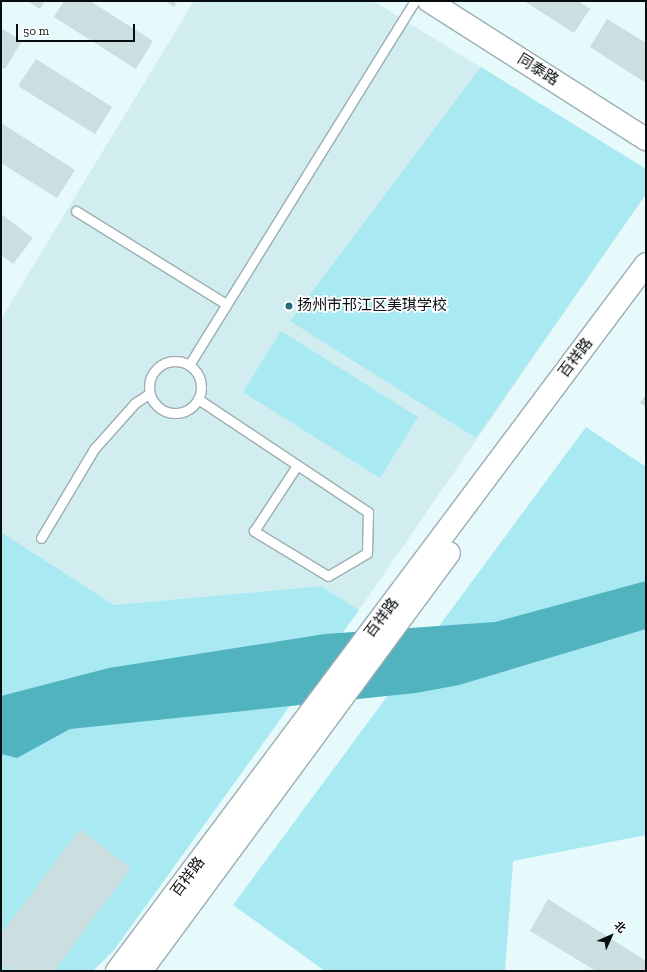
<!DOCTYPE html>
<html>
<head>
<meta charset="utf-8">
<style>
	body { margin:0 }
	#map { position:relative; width:647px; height:972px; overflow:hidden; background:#e6f9fb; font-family:"Zilla Slab","Noto Sans SC",serif }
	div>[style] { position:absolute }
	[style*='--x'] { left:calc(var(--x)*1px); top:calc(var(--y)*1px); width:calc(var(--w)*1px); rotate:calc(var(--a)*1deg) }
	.built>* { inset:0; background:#d1edf0 }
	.green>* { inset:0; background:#a9e9f1 }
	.water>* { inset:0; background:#50b3be }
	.building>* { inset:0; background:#cbdee0 }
	.roads { filter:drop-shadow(1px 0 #9caeb1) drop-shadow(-1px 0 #9caeb1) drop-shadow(0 1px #9caeb1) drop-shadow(0 -1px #9caeb1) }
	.service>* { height:9px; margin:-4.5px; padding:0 4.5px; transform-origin:4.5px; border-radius:4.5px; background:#fff }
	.service>.ring { margin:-4.5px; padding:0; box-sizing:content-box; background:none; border:9px solid #fff; border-radius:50% }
	.tertiary>* { height:22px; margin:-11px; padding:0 11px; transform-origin:11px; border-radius:11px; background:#fff }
	.dots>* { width:11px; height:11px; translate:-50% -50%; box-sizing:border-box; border:2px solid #fff; border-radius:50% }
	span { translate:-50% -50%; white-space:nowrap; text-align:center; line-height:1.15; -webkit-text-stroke:3.5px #fff; paint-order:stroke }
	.street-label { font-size:15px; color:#080e0f }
	.poi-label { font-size:15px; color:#080e0f }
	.left { translate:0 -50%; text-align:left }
	.frame { position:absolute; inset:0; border:2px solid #080e0f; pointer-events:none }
	.north { position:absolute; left:591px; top:916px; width:40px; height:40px; -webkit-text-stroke:3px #fff; paint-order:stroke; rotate:45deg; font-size:11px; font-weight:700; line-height:16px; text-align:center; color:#080e0f }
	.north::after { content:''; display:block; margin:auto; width:14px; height:18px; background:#080e0f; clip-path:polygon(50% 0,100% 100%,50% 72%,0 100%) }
	.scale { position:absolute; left:16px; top:24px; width:119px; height:18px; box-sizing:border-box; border:2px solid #080e0f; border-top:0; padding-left:5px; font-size:12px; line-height:14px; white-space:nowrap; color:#080e0f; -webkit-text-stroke:3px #fff; paint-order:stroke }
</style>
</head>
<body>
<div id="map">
	<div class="built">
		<i style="clip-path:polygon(194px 1px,373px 1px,646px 169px,646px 194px,359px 610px,321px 586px,114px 605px,1px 532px,1px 319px)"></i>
	</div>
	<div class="green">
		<i style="clip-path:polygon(481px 67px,646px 169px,646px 194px,476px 438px,290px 321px)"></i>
		<i style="clip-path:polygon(281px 331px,418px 417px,380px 478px,243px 392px)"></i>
		<i style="clip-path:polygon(586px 427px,646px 467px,646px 835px,513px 861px,505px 971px,325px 971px,233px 905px)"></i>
		<i style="clip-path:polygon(1px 532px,114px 605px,321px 586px,359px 610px,114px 950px,93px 971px,1px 971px)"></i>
	</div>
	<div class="water">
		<i style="clip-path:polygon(646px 581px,646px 629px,459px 685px,416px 693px,70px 729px,17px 758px,1px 754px,1px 696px,109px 668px,325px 634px,495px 622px)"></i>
	</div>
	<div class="building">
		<i style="clip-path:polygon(27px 1px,45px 1px,40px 9px)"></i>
		<i style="clip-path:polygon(64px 1px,90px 1px,153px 41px,136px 69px,54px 17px)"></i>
		<i style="clip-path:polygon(165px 1px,177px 1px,174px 7px)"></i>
		<i style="clip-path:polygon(524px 1px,578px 1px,590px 9px,574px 33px)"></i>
		<i style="clip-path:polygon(607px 19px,646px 43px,646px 83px,590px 47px)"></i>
		<i style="clip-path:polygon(1px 28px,22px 41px,5px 69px,1px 67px)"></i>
		<i style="clip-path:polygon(36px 59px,112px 107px,95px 134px,18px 86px)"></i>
		<i style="clip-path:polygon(1px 123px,75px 170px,57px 198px,1px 163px)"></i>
		<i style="clip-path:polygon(1px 214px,33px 238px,13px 264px,1px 255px)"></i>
		<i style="clip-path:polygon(646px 394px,646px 407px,640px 403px)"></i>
		<i style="clip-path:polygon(80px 829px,131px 868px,54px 971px,10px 971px,1px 964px,1px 934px)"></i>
		<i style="clip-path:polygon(548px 899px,646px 961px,646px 971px,596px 971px,530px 931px)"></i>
	</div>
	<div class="roads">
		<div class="service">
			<i style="--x:76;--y:211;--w:176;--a:31.8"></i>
			<i class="ring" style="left:149px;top:361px;width:43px;height:43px"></i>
			<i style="--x:189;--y:365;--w:428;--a:-58.2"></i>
			<i style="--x:198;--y:399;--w:204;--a:33.6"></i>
			<i style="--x:368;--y:512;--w:41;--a:91.4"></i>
			<i style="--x:367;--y:553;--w:45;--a:149.5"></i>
			<i style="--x:328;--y:576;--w:87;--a:-148.7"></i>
			<i style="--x:254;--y:531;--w:77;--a:-56.7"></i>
			<i style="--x:41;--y:538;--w:104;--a:-59.2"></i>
			<i style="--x:94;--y:449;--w:62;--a:-48.3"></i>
			<i style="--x:135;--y:403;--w:17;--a:-33"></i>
		</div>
		<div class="tertiary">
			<i style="--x:429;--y:1;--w:257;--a:32.5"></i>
			<i style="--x:117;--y:971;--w:883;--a:-53.19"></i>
			<i style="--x:141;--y:971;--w:519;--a:-53.62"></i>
		</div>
	</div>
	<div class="dots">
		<i style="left:289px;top:306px;background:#236e76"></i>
	</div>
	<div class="street-label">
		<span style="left:538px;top:70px;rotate:32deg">同泰路</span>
		<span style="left:576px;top:358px;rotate:-53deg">百祥路</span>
		<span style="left:382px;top:618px;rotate:-53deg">百祥路</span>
		<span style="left:188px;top:877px;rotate:-53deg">百祥路</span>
	</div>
	<div class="poi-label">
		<span class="left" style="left:297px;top:306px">扬州市邗江区美琪学校</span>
	</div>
	<div class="frame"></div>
	<div class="north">北</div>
	<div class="scale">50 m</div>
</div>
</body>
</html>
